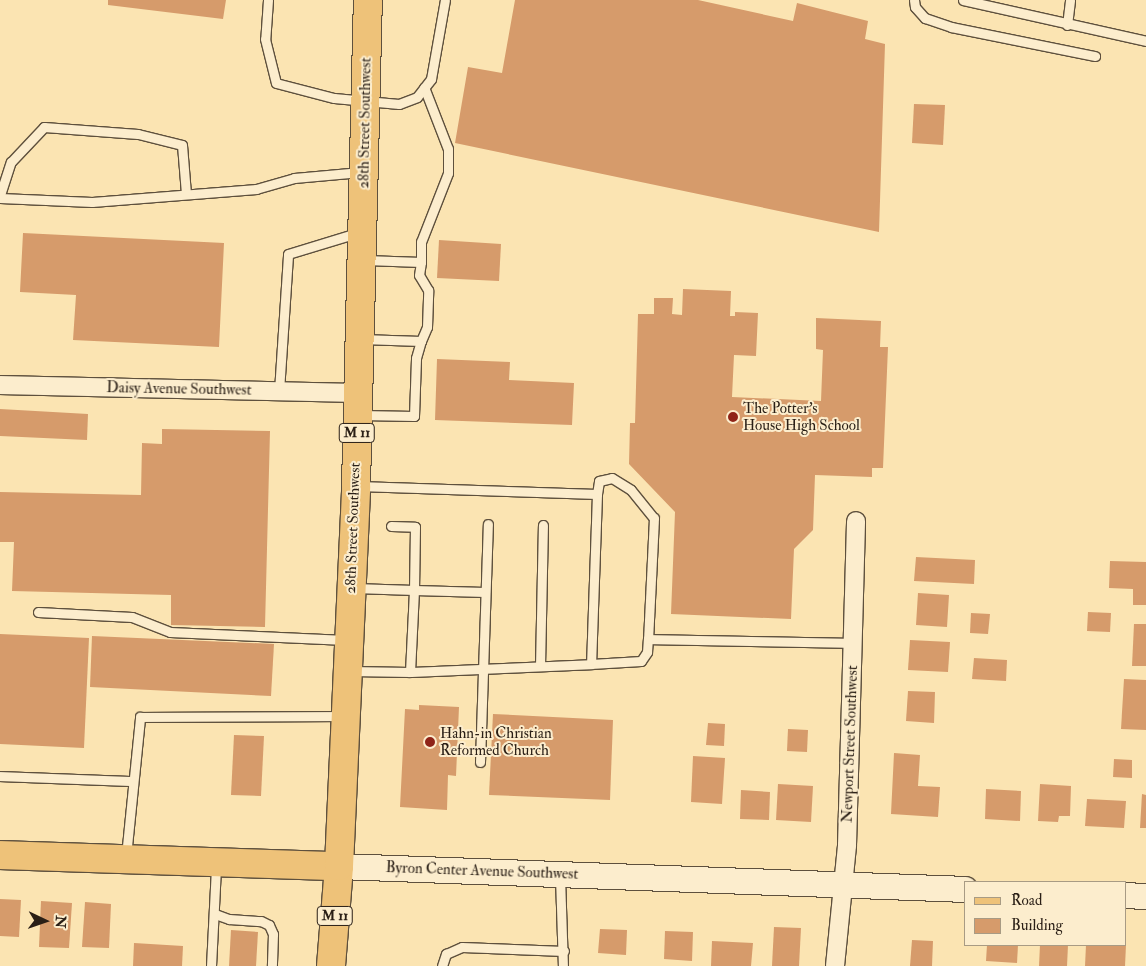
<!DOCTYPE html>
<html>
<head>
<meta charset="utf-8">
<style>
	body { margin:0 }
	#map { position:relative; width:1146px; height:966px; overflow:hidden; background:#fbe4b2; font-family:"IM FELL Double Pica",serif }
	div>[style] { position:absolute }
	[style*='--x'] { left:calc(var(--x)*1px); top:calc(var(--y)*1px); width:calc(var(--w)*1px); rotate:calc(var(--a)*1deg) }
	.building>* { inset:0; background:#d69b6b }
	.roads { filter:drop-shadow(1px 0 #5e503d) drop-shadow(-1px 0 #5e503d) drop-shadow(0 1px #5e503d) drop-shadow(0 -1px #5e503d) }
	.service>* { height:9px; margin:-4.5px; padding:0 4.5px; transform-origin:4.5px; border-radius:4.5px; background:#fcedcd }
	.minor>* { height:18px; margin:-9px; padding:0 9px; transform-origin:9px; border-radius:9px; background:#fcedcd }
	.secondary>* { height:25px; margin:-12.5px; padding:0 12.5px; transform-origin:12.5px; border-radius:12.5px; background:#fcedcd }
	.primary>* { height:28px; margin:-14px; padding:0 14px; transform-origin:14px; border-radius:14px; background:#eec279 }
	.dots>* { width:14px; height:14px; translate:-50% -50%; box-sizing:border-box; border:2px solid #fcedcd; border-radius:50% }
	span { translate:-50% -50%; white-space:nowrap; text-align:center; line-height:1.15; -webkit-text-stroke:4px #fcedcd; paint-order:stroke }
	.shield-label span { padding:1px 4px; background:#fcedcd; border:1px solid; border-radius:4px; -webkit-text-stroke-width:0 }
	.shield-label { font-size:14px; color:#2a1f16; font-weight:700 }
	.street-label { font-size:15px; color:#2a1f16 }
	.poi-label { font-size:15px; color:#2a1f16 }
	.left { translate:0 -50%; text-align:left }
	.legend { position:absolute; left:964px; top:881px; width:162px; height:65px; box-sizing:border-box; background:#fcedcd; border:1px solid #a89b84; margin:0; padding:6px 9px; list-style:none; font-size:15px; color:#2a1f16 }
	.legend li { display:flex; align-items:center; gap:10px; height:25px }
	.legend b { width:25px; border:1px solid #a89b84 }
	.north { position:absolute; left:20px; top:896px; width:50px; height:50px; -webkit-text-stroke:4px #fcedcd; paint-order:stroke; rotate:93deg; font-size:14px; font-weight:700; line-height:20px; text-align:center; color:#2a1f16 }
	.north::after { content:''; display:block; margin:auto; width:18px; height:22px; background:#2a1f16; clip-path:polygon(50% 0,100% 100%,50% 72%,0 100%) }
</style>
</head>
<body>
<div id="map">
	<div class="building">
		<i style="clip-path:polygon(108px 0,226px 0,223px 19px,108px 5px)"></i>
		<i style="clip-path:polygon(515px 0,698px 0,793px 21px,797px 3px,868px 21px,865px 39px,885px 44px,879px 232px,455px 143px,468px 67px,502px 73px)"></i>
		<i style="clip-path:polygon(914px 104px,945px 105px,943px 145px,912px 143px)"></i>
		<i style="clip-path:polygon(23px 233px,224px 243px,219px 347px,73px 340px,76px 295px,20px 292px)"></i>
		<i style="clip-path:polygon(439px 240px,501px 244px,499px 281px,437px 278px)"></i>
		<i style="clip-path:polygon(683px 289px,731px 291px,730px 316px,735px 316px,735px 312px,758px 313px,756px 356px,734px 355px,732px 397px,821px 401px,823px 350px,816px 349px,816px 318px,881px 321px,880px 347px,888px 347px,883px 468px,872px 468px,872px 477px,815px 475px,813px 530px,794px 549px,791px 619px,671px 614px,675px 512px,629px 464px,630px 423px,635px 423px,638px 314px,654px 314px,654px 298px,673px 298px,672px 314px,682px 315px)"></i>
		<i style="clip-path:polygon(437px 359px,510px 362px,509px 380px,574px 383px,572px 425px,435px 420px)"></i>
		<i style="clip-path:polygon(0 409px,88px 414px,87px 440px,0 436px)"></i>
		<i style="clip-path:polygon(162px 429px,270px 431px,265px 627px,171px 625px,171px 595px,12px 591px,14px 542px,0 542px,0 492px,141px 495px,142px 443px,162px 444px)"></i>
		<i style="clip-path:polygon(916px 557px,975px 560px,974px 584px,914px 581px)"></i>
		<i style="clip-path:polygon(1110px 561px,1146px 562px,1146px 605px,1133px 605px,1133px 589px,1109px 588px)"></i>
		<i style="clip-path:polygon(918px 593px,949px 595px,947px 627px,916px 625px)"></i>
		<i style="clip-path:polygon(1088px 612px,1111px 613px,1110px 632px,1087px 631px)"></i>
		<i style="clip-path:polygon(971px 613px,990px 614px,988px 634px,970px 633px)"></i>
		<i style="clip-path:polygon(1134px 624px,1146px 624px,1146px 666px,1132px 666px)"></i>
		<i style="clip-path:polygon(0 634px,89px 638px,84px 748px,0 744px)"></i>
		<i style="clip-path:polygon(92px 636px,274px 644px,271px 696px,90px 687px)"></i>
		<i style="clip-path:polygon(910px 640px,950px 642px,948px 672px,908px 670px)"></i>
		<i style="clip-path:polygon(974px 658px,1007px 660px,1006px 681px,972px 679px)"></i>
		<i style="clip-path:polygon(1124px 679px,1146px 680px,1146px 730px,1121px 729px)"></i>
		<i style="clip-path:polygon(908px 691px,935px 692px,934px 723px,906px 721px)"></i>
		<i style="clip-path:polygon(419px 705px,459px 707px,456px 776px,448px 775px,447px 810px,400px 807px,405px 709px,419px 710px)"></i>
		<i style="clip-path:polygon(493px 714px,613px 720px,610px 800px,489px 795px)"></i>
		<i style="clip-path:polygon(708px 723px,725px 724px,724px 746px,706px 745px)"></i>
		<i style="clip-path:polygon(788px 729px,808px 730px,807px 752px,787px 751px)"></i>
		<i style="clip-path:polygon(234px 735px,264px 736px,261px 796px,231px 795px)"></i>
		<i style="clip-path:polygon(894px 753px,920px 755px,918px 786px,940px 787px,938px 817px,891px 814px)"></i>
		<i style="clip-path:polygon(693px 756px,725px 758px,722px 804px,691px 802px)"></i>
		<i style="clip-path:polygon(1114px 759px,1132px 760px,1132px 778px,1113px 777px)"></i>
		<i style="clip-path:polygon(778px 784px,813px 786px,811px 822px,776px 820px)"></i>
		<i style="clip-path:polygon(1040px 784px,1071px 786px,1070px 816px,1059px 816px,1058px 822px,1038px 821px)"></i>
		<i style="clip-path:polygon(986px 789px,1021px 791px,1020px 821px,985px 819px)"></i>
		<i style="clip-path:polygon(741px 790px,770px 792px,769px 820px,740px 819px)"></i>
		<i style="clip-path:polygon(1142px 794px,1146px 795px,1146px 828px,1140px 828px)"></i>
		<i style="clip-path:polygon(1087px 799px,1126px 801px,1124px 828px,1085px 826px)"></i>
		<i style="clip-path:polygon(0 899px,21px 900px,19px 937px,0 936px)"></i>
		<i style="clip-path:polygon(41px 901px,72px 903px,69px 948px,39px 947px)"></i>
		<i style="clip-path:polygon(85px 902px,111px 904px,109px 948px,82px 947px)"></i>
		<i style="clip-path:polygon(774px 927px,801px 928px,799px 966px,772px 966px)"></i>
		<i style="clip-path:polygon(600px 929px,627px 930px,626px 955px,598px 953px)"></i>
		<i style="clip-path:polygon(231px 930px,258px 932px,256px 966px,229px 966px)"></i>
		<i style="clip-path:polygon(665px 931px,693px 932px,692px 961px,664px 959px)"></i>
		<i style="clip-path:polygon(912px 940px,933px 941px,932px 966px,910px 966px)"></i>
		<i style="clip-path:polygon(712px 941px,753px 943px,751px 966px,711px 966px)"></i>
		<i style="clip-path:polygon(134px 943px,183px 946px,182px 966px,133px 966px)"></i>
		<i style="clip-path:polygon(987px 945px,1018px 945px,1017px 963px,986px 961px)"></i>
		<i style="clip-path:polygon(1040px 945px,1068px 945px,1067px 966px,1039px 966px)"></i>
		<i style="clip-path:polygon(1086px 945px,1126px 945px,1125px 966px,1085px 966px)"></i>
	</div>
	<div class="roads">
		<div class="service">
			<i style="--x:268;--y:0;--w:39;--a:94"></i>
			<i style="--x:265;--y:39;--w:45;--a:76"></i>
			<i style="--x:276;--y:83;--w:60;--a:14.5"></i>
			<i style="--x:334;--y:98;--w:65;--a:5.3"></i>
			<i style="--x:399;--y:104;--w:19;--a:-21"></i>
			<i style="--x:417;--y:97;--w:23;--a:-52"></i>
			<i style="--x:431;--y:79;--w:80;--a:-80"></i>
			<i style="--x:914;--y:0;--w:7;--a:82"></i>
			<i style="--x:915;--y:7;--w:15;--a:48"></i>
			<i style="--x:925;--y:18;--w:28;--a:19"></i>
			<i style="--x:951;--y:27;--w:147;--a:11.4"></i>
			<i style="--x:963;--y:0;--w:188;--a:12.6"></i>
			<i style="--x:1067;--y:25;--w:25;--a:-83"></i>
			<i style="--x:0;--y:195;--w:35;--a:-72"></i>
			<i style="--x:11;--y:162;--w:48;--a:-46.7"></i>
			<i style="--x:44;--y:127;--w:94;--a:4.3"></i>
			<i style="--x:138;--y:134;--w:45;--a:14"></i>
			<i style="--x:182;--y:145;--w:49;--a:85.3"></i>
			<i style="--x:0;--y:198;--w:92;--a:2.5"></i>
			<i style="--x:92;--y:202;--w:165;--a:-4.5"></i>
			<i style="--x:256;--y:189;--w:40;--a:-16"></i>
			<i style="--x:294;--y:178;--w:67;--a:-5.1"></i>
			<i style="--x:421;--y:262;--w:20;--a:-90"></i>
			<i style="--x:421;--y:242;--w:74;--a:-68.6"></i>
			<i style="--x:448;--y:173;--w:24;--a:-90"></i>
			<i style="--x:448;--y:149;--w:66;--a:-111.2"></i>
			<i style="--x:361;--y:339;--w:60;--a:1.9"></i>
			<i style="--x:421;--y:341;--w:15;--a:-67"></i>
			<i style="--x:427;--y:327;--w:37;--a:-88"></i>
			<i style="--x:428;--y:290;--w:17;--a:-121"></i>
			<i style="--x:419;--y:275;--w:13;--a:-81"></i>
			<i style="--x:421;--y:262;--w:56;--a:-178"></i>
			<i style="--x:279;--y:391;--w:137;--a:-86.2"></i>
			<i style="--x:288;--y:254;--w:75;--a:-17"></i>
			<i style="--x:360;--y:415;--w:54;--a:1.1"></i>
			<i style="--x:414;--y:416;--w:58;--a:-88"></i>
			<i style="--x:416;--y:358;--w:18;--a:-74"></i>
			<i style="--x:358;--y:486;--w:239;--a:1.9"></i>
			<i style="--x:597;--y:494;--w:170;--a:92"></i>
			<i style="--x:591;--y:664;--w:50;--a:-3.4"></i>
			<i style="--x:641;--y:661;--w:11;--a:-56"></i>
			<i style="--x:647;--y:652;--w:13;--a:-86"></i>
			<i style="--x:648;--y:639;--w:205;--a:1.1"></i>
			<i style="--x:597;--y:494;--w:13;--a:-81"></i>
			<i style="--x:599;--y:481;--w:13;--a:-13"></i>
			<i style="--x:612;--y:478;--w:22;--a:32"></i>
			<i style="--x:631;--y:490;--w:36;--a:51"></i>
			<i style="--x:654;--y:518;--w:121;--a:92.8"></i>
			<i style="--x:391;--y:526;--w:24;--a:2"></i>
			<i style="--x:415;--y:527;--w:63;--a:90.9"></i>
			<i style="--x:414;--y:590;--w:71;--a:1.6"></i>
			<i style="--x:38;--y:612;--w:94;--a:3"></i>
			<i style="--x:132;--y:617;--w:41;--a:21.5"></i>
			<i style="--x:170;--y:632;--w:176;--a:2.6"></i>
			<i style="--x:540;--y:666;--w:141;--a:-88.8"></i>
			<i style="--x:350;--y:671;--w:60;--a:1"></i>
			<i style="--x:410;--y:672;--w:82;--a:-87.2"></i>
			<i style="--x:414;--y:590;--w:60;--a:-178.1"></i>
			<i style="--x:410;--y:672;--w:181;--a:-2.5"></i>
			<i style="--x:480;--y:762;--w:238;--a:-88.1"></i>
			<i style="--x:0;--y:776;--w:132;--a:2.2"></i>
			<i style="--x:126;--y:856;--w:140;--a:-84.2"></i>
			<i style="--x:140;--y:717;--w:203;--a:-0.3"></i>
			<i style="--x:560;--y:877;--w:89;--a:88.1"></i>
			<i style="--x:215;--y:914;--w:15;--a:20"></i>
			<i style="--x:229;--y:919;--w:32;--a:4"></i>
			<i style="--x:261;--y:921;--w:9;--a:27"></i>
			<i style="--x:269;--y:925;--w:10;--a:66"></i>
			<i style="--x:273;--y:934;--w:32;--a:92"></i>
			<i style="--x:211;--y:966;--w:100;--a:-87.1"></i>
			<i style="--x:442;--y:966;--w:13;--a:-72"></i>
			<i style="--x:446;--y:954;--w:17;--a:-24"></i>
			<i style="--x:462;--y:947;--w:102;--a:2.2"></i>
		</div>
		<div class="minor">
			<i style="--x:0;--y:385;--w:359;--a:1.3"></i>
			<i style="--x:835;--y:966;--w:122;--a:-84.3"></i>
			<i style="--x:847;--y:845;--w:324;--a:-88.4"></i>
		</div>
		<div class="secondary">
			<i style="--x:339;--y:866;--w:626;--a:2.1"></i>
			<i style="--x:1125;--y:895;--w:21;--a:3"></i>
		</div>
		<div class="primary">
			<i style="--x:0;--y:855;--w:339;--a:1.9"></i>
			<i style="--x:331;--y:966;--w:100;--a:-85.4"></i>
			<i style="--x:339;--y:866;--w:380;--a:-87.4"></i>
			<i style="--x:356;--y:486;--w:486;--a:-88.6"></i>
		</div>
	</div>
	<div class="dots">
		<i style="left:733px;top:417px;background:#8f2418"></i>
		<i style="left:430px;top:742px;background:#8f2418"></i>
	</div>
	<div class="shield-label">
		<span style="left:357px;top:433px">M 11</span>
		<span style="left:335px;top:916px">M 11</span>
	</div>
	<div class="street-label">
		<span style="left:365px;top:123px;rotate:-89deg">28th Street Southwest</span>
		<span style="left:179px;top:389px;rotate:1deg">Daisy Avenue Southwest</span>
		<span style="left:353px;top:528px;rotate:-88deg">28th Street Southwest</span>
		<span style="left:850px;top:744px;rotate:-88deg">Newport Street Southwest</span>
		<span style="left:482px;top:871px;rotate:2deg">Byron Center Avenue Southwest</span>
	</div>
	<div class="poi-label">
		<span class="left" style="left:743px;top:417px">The Potter's<br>House High School</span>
		<span class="left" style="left:440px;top:742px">Hahn-in Christian<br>Reformed Church</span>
	</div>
	<ul class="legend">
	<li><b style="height:6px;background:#eec279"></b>Road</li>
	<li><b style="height:14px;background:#d69b6b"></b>Building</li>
	</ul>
	<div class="north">N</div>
</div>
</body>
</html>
